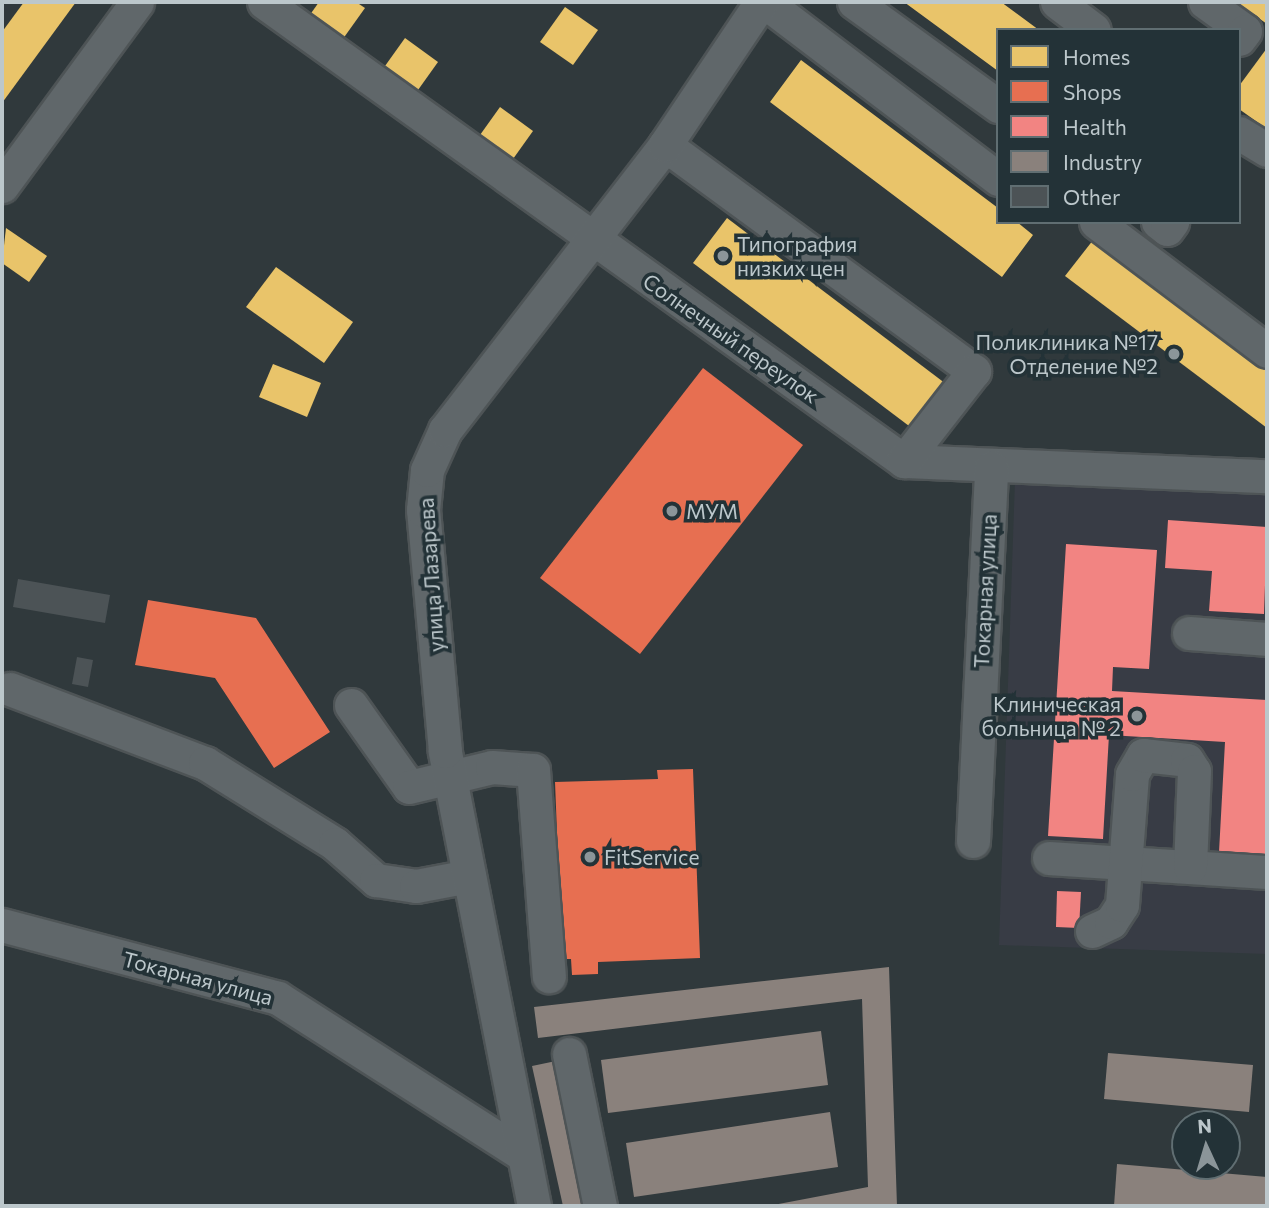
<!DOCTYPE html>
<html>
<head>
<meta charset="utf-8">
<style>
	body { margin:0 }
	#map { position:relative; width:1269px; height:1208px; overflow:hidden; background:#30393c; font-family:Commissioner,sans-serif }
	div>[style] { position:absolute }
	[style*='--x'] { left:calc(var(--x)*1px); top:calc(var(--y)*1px); width:calc(var(--w)*1px); rotate:calc(var(--a)*1deg) }
	.medical>* { inset:0; background:#383c45 }
	.homes>* { inset:0; background:#e9c46a }
	.shops>* { inset:0; background:#e76f51 }
	.health>* { inset:0; background:#f28482 }
	.industry>* { inset:0; background:#8a817c }
	.building>* { inset:0; background:#4c5356 }
	.roads { filter:drop-shadow(2px 0 #4e5456) drop-shadow(-2px 0 #4e5456) drop-shadow(0 2px #4e5456) drop-shadow(0 -2px #4e5456) }
	.minor>* { height:33px; margin:-16.5px; padding:0 16.5px; transform-origin:16.5px; border-radius:16.5px; background:#60676a }
	.dots>* { width:19px; height:19px; translate:-50% -50%; box-sizing:border-box; border:4px solid #233237; border-radius:50% }
	span { translate:-50% -50%; white-space:nowrap; text-align:center; line-height:1.15; -webkit-text-stroke:7px #233237; paint-order:stroke }
	.poi-label { font-size:21px; color:#bcc7cb }
	.left { translate:0 -50%; text-align:left }
	.right { translate:-100% -50%; text-align:right }
	.street-label { font-size:21px; color:#bcc7cb }
	.frame { position:absolute; inset:0; border:4px solid #bcc7cb; pointer-events:none }
	.legend { position:absolute; left:996px; top:28px; width:245px; height:196px; box-sizing:border-box; background:#233237; border:2px solid #606e72; margin:0; padding:9px 12px; list-style:none; font-size:21px; color:#bcc7cb }
	.legend li { display:flex; align-items:center; gap:14px; height:35px }
	.legend b { width:35px; border:2px solid #606e72 }
	.north { position:absolute; left:1171px; top:1110px; width:70px; height:70px; box-sizing:border-box; background:#233237; border:2px solid #606e72; border-radius:50%; rotate:356deg; font-size:19px; font-weight:700; line-height:28px; text-align:center; color:#bcc7cb }
	.north::after { content:''; display:block; margin:auto; width:24px; height:32px; background:#8b9599; clip-path:polygon(50% 0,100% 100%,50% 72%,0 100%) }
</style>
</head>
<body>
<div id="map">
	<div class="medical">
		<i style="clip-path:polygon(1015px 480px,1267px 488px,1267px 954px,999px 945px)"></i>
	</div>
	<div class="homes">
		<i style="clip-path:polygon(24px 2px,76px 2px,2px 103px,2px 32px)"></i>
		<i style="clip-path:polygon(319px 2px,356px 2px,365px 8px,340px 43px,307px 19px)"></i>
		<i style="clip-path:polygon(904px 2px,1001px 2px,1039px 30px,998px 30px,998px 71px)"></i>
		<i style="clip-path:polygon(1236px 2px,1267px 2px,1267px 24px)"></i>
		<i style="clip-path:polygon(565px 7px,598px 30px,573px 65px,540px 42px)"></i>
		<i style="clip-path:polygon(405px 38px,438px 62px,413px 97px,380px 73px)"></i>
		<i style="clip-path:polygon(1267px 48px,1267px 129px,1239px 109px,1239px 86px)"></i>
		<i style="clip-path:polygon(801px 60px,998px 208px,998px 222px,1017px 222px,1033px 235px,1002px 277px,770px 102px)"></i>
		<i style="clip-path:polygon(500px 107px,533px 131px,508px 166px,475px 142px)"></i>
		<i style="clip-path:polygon(727px 218px,950px 387px,917px 432px,693px 263px)"></i>
		<i style="clip-path:polygon(6px 228px,47px 256px,29px 282px,2px 263px)"></i>
		<i style="clip-path:polygon(1097px 235px,1267px 363px,1267px 428px,1065px 276px)"></i>
		<i style="clip-path:polygon(276px 267px,353px 322px,324px 363px,246px 307px)"></i>
		<i style="clip-path:polygon(273px 364px,321px 383px,307px 417px,259px 397px)"></i>
	</div>
	<div class="shops">
		<i style="clip-path:polygon(703px 368px,803px 445px,640px 654px,540px 578px)"></i>
		<i style="clip-path:polygon(148px 600px,256px 618px,330px 732px,274px 768px,215px 678px,135px 665px)"></i>
		<i style="clip-path:polygon(693px 769px,700px 958px,598px 962px,598px 974px,572px 975px,571px 959px,562px 959px,555px 782px,658px 779px,657px 770px)"></i>
	</div>
	<div class="health">
		<i style="clip-path:polygon(1168px 520px,1267px 527px,1264px 614px,1209px 611px,1212px 571px,1165px 568px)"></i>
		<i style="clip-path:polygon(1066px 544px,1157px 550px,1149px 669px,1113px 667px,1112px 691px,1267px 700px,1267px 855px,1219px 852px,1225px 742px,1109px 735px,1103px 839px,1048px 836px)"></i>
		<i style="clip-path:polygon(1057px 891px,1081px 892px,1079px 928px,1056px 927px)"></i>
	</div>
	<div class="industry">
		<i style="clip-path:polygon(889px 967px,897px 1206px,768px 1206px,868px 1187px,862px 999px,538px 1038px,534px 1007px)"></i>
		<i style="clip-path:polygon(821px 1031px,828px 1085px,608px 1113px,601px 1060px)"></i>
		<i style="clip-path:polygon(1108px 1053px,1253px 1065px,1249px 1112px,1104px 1099px)"></i>
		<i style="clip-path:polygon(556px 1061px,588px 1206px,563px 1206px,532px 1066px)"></i>
		<i style="clip-path:polygon(830px 1112px,838px 1167px,634px 1197px,626px 1143px)"></i>
		<i style="clip-path:polygon(1117px 1164px,1267px 1177px,1267px 1206px,1114px 1206px)"></i>
	</div>
	<div class="building">
		<i style="clip-path:polygon(18px 579px,110px 595px,105px 623px,13px 607px)"></i>
		<i style="clip-path:polygon(77px 657px,93px 660px,88px 687px,72px 684px)"></i>
	</div>
	<div class="roads">
		<div class="minor">
			<i style="--x:264;--y:2;--w:788;--a:35.65"></i>
			<i style="--x:904;--y:461;--w:363;--a:2.4"></i>
			<i style="--x:765;--y:2;--w:293;--a:37.2"></i>
			<i style="--x:854;--y:2;--w:178;--a:35.8"></i>
			<i style="--x:1057;--y:2;--w:46;--a:37.1"></i>
			<i style="--x:1205;--y:2;--w:49;--a:35.9"></i>
			<i style="--x:1245;--y:31;--w:10;--a:127"></i>
			<i style="--x:1239;--y:133;--w:33;--a:31"></i>
			<i style="--x:665;--y:145;--w:383;--a:36.2"></i>
			<i style="--x:974;--y:371;--w:114;--a:127.9"></i>
			<i style="--x:2;--y:186;--w:228;--a:-53.7"></i>
			<i style="--x:1096;--y:222;--w:214;--a:37"></i>
			<i style="--x:1158;--y:222;--w:11;--a:38"></i>
			<i style="--x:1167;--y:229;--w:9;--a:-54"></i>
			<i style="--x:1189;--y:633;--w:78;--a:4.4"></i>
			<i style="--x:10;--y:689;--w:209;--a:20.8"></i>
			<i style="--x:205;--y:763;--w:153;--a:31.9"></i>
			<i style="--x:335;--y:844;--w:55;--a:41.3"></i>
			<i style="--x:376;--y:880;--w:40;--a:8.5"></i>
			<i style="--x:416;--y:886;--w:54;--a:-10.7"></i>
			<i style="--x:351;--y:705;--w:100;--a:54.7"></i>
			<i style="--x:409;--y:787;--w:85;--a:-13.5"></i>
			<i style="--x:492;--y:767;--w:41;--a:4.2"></i>
			<i style="--x:533;--y:770;--w:207;--a:85.6"></i>
			<i style="--x:973;--y:841;--w:374;--a:-87.2"></i>
			<i style="--x:1049;--y:858;--w:218;--a:3.7"></i>
			<i style="--x:2;--y:925;--w:285;--a:14.8"></i>
			<i style="--x:278;--y:998;--w:290;--a:32.6"></i>
			<i style="--x:1092;--y:931;--w:21;--a:-25"></i>
			<i style="--x:1111;--y:922;--w:20;--a:-57"></i>
			<i style="--x:1122;--y:905;--w:131;--a:-85.6"></i>
			<i style="--x:1132;--y:774;--w:22;--a:-60"></i>
			<i style="--x:1143;--y:755;--w:44;--a:6.5"></i>
			<i style="--x:1187;--y:760;--w:13;--a:58"></i>
			<i style="--x:1194;--y:771;--w:96;--a:92.4"></i>
			<i style="--x:569;--y:1054;--w:155;--a:78.5"></i>
			<i style="--x:534;--y:1206;--w:464;--a:-101.1"></i>
			<i style="--x:445;--y:751;--w:242;--a:-95.2"></i>
			<i style="--x:423;--y:510;--w:40;--a:-84.3"></i>
			<i style="--x:427;--y:470;--w:44;--a:-65.8"></i>
			<i style="--x:445;--y:430;--w:360;--a:-52.3"></i>
			<i style="--x:665;--y:145;--w:172;--a:-56.1"></i>
		</div>
	</div>
	<div class="dots">
		<i style="left:723px;top:256px;background:#8b9599"></i>
		<i style="left:1174px;top:354px;background:#8b9599"></i>
		<i style="left:672px;top:511px;background:#8b9599"></i>
		<i style="left:1137px;top:716px;background:#8b9599"></i>
		<i style="left:590px;top:857px;background:#8b9599"></i>
	</div>
	<div class="poi-label">
		<span class="left" style="left:737px;top:256px">Типография<br>низких цен</span>
		<span class="right" style="left:1158px;top:354px">Поликлиника №17<br>Отделение №2</span>
		<span class="left" style="left:686px;top:511px">МУМ</span>
		<span class="right" style="left:1121px;top:716px">Клиническая<br>больница № 2</span>
		<span class="left" style="left:604px;top:857px">FitService</span>
	</div>
	<div class="street-label">
		<span style="left:731px;top:338px;rotate:35deg">Солнечный переулок</span>
		<span style="left:431px;top:575px;rotate:-94deg">улица Лазарева</span>
		<span style="left:985px;top:591px;rotate:-87deg">Токарная улица</span>
		<span style="left:198px;top:978px;rotate:15deg">Токарная улица</span>
	</div>
	<div class="frame"></div>
	<ul class="legend">
	<li><b style="height:19px;background:#e9c46a"></b>Homes</li>
	<li><b style="height:19px;background:#e76f51"></b>Shops</li>
	<li><b style="height:19px;background:#f28482"></b>Health</li>
	<li><b style="height:19px;background:#8a817c"></b>Industry</li>
	<li><b style="height:19px;background:#4c5356"></b>Other</li>
	</ul>
	<div class="north">N</div>
</div>
</body>
</html>
